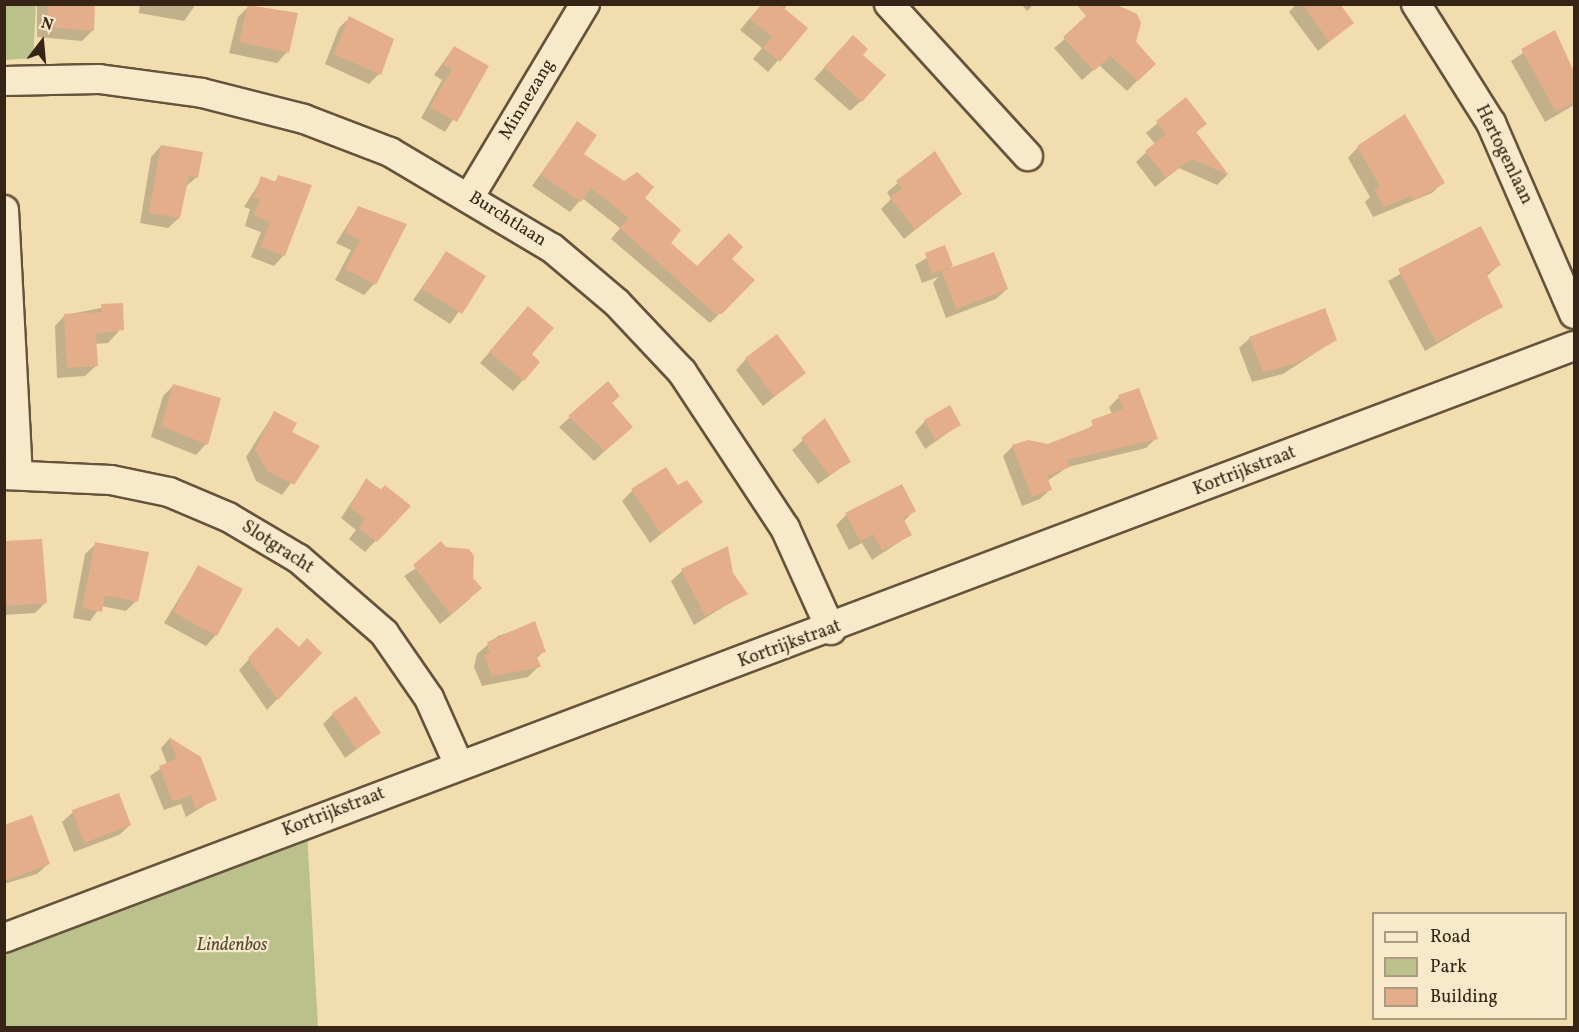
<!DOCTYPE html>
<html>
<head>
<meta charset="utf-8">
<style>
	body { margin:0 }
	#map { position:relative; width:1579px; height:1032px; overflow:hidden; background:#f2ddae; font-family:Vollkorn,serif }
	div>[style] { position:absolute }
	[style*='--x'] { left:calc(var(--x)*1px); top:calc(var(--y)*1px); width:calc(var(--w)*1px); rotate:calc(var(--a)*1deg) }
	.green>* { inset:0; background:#bac18a }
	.shadow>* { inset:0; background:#0003 }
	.building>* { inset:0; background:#e5ae8a }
	.roads { filter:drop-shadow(2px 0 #65533c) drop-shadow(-2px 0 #65533c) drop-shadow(0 2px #65533c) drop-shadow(0 -2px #65533c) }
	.street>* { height:28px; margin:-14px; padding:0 14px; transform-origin:14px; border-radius:14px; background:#f7e9ca }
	span { translate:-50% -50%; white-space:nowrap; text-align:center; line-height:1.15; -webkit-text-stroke:4.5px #f7e9ca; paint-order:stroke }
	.street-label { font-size:18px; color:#362516 }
	.park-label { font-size:18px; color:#574c33; font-style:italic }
	.frame { position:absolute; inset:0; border:6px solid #362516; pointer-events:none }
	.legend { position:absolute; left:1372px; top:912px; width:195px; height:108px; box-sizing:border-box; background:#f7e9ca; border:2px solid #aa9b82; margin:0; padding:8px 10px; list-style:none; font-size:18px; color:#362516 }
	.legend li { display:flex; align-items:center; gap:12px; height:30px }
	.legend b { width:30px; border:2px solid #aa9b82 }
	.north { position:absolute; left:12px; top:12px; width:60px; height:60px; -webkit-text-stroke:4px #f7e9ca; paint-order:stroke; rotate:16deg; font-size:16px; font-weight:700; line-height:24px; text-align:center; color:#362516 }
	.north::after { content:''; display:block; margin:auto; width:21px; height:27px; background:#362516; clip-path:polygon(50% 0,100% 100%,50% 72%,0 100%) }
</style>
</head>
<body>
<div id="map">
	<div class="green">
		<i style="clip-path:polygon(5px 4px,36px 5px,33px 58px,5px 60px)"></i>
		<i style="clip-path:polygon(307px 831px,318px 1027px,5px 1028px,5px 947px)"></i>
	</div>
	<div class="shadow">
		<i style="clip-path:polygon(37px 4px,94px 4px,92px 31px,82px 41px,37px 37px)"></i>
		<i style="clip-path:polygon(140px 4px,196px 4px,184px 21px,139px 13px)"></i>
		<i style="clip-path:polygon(762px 4px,788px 4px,783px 10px,806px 28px,768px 72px,753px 59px,762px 48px,740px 30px)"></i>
		<i style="clip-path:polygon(1021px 4px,1034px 4px,1027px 11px)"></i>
		<i style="clip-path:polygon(1106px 4px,1154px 64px,1127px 91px,1099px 65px,1082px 80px,1054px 48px)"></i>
		<i style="clip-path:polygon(1296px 4px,1338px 4px,1352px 23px,1318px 51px,1289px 12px)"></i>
		<i style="clip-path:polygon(249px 6px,287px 52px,277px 63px,229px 53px,238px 17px)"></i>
		<i style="clip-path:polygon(349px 18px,379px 74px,369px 84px,325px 64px,339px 28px)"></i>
		<i style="clip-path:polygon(1554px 32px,1574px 74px,1574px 105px,1545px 122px,1511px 61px)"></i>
		<i style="clip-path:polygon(454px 47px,487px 67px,445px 132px,421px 118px,442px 80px,434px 75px)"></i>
		<i style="clip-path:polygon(843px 47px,861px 101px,850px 111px,814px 79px)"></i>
		<i style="clip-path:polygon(1186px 99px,1205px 123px,1195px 134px,1227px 175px,1217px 185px,1179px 168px,1155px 187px,1136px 162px,1155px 144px,1146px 133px)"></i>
		<i style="clip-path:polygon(577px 123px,582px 154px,643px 198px,669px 243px,697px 268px,730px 259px,753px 280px,710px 323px,611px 239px,620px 228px,582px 198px,570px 212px,532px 186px)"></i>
		<i style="clip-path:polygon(161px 146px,197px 177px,185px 187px,179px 218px,168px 228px,140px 223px,151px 157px)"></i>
		<i style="clip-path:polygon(1358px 147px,1443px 182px,1432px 193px,1373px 217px,1365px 202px,1370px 197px,1348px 158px)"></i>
		<i style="clip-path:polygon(935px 153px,960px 194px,904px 239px,881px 209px,891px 199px,887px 192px)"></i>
		<i style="clip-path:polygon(279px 177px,310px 186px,284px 255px,274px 266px,251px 257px,261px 232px,245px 226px,250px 209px,244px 207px,262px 178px,273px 183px)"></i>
		<i style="clip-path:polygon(358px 208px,374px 284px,364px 295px,335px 280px,351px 250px,336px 243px)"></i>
		<i style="clip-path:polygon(1480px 228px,1499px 265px,1486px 277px,1502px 306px,1425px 351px,1388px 281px)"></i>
		<i style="clip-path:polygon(945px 247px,952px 266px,946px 271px,1007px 289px,996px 299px,946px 318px,933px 283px,938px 277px,922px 283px,915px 265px)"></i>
		<i style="clip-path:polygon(446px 253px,484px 276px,450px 324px,413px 300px)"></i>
		<i style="clip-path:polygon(121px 304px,118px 332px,108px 343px,95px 344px,96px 366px,85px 376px,57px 378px,55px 326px,65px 315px)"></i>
		<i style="clip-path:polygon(528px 308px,523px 380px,513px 391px,480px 363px)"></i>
		<i style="clip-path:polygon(1250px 338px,1335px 340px,1283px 374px,1252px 382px,1239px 348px)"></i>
		<i style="clip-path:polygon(746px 359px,804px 373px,763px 406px,736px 370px)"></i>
		<i style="clip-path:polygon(608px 384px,620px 437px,594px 461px,559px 427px)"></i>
		<i style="clip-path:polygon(173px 386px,206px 444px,196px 455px,151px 437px,163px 396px)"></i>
		<i style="clip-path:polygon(1119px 397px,1156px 438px,1146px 448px,1068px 467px,1047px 481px,1051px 489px,1040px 499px,1022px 506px,1003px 456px,1013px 446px,1048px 445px,1082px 432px,1112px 414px,1109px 407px)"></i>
		<i style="clip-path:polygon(274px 413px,290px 433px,318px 447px,282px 495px,256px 481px,246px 457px)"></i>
		<i style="clip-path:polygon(824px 421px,849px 462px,818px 484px,792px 450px)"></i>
		<i style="clip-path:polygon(925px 421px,959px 425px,925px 449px,915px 432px)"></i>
		<i style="clip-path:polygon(366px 480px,408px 506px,365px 552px,349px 539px,356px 530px,341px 518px)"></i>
		<i style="clip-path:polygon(678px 488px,701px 502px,650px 543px,622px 501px,632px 491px)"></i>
		<i style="clip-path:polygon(914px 511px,904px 521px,910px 535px,872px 560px,862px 543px,849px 550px,836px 525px,846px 515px)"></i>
		<i style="clip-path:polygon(4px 543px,45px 603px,35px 613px,4px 615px)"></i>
		<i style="clip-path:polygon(96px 544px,136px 601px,126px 611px,101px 606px,90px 621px,73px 618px,85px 554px)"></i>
		<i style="clip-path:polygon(446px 549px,470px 599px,440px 624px,404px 576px)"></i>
		<i style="clip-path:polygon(198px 567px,216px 635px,206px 646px,164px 623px)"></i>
		<i style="clip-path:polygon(682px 571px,746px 593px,694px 625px,671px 581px)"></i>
		<i style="clip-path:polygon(534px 623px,544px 651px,536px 659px,539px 666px,528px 677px,482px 686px,474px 667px,477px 654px,498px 636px)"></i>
		<i style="clip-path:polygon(267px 640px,320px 653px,267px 710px,239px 670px)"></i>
		<i style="clip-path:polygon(333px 714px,379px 733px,345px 758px,323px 724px)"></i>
		<i style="clip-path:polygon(169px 739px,200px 758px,215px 799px,186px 817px,181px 804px,164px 810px,150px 776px,167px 764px,161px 748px)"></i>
		<i style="clip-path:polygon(73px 812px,130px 825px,119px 835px,74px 852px,62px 822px)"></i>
		<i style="clip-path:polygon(4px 827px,48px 864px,37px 874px,4px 884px)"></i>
	</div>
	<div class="building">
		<i style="clip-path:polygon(48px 4px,95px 4px,94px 31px,47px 27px)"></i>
		<i style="clip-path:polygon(762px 4px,779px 4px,808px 28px,780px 62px,763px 48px,772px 37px,750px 19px)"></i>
		<i style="clip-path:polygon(1076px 4px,1115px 4px,1137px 14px,1141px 23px,1136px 42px,1156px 64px,1138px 81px,1110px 56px,1094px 71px,1063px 37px,1086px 16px)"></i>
		<i style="clip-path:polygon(1302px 4px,1340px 4px,1354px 23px,1329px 42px)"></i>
		<i style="clip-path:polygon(248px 5px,298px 13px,289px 53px,239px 42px)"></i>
		<i style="clip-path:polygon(349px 16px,394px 39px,381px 75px,334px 54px)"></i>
		<i style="clip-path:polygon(1555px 30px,1575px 74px,1575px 102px,1556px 112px,1521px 49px)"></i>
		<i style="clip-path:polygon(853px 35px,868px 49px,863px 55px,886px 75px,862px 102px,824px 67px)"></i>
		<i style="clip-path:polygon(454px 46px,489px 66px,457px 122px,430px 107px,452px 69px,443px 65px)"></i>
		<i style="clip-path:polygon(1186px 97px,1207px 124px,1196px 132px,1229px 175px,1191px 159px,1166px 178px,1145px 151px,1166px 134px,1156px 121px)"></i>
		<i style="clip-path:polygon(1405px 114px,1445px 183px,1413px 201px,1411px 196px,1384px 207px,1374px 190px,1380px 187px,1357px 146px)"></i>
		<i style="clip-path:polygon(577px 121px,597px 135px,584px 154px,624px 181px,637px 172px,654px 187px,645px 198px,681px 230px,671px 243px,697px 266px,729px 233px,743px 247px,732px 259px,755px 280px,722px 314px,715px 314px,620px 228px,629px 218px,591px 188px,581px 202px,541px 175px)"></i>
		<i style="clip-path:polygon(161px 145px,203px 152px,198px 178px,189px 176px,180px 218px,149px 213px)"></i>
		<i style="clip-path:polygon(935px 151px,962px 194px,915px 230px,890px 197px,902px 189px,896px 181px)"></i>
		<i style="clip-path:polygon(278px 175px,312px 185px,285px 256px,261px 247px,270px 222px,254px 216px,260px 199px,253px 197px,261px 176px,276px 182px)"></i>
		<i style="clip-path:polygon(358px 206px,407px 224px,376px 285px,345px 269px,360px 240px,345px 232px)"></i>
		<i style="clip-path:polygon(1481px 226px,1501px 265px,1486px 273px,1503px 307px,1436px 342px,1398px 269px)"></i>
		<i style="clip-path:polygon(945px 245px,953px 266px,932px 274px,925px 253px)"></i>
		<i style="clip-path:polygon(446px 251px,486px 276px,462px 314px,422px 289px)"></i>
		<i style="clip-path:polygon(994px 252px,1008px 289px,956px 309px,942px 271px)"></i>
		<i style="clip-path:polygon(123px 303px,124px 330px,96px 334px,98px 366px,67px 368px,64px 314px,102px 312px,101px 304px)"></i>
		<i style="clip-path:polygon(528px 306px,554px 328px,532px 354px,540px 362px,524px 381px,489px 352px)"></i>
		<i style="clip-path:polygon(1325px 308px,1337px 340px,1295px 364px,1263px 372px,1249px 337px)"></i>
		<i style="clip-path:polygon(777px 334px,806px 373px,774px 397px,745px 358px)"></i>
		<i style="clip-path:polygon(608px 381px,620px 396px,612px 403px,633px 427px,605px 451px,568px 416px)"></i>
		<i style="clip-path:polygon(173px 384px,221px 398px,208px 445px,161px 426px)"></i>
		<i style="clip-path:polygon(1139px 388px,1158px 439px,1067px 460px,1070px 467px,1047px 476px,1052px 490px,1032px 497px,1012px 445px,1028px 440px,1048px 444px,1093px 426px,1091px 420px,1123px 409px,1118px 395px)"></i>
		<i style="clip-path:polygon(950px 405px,961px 425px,935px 440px,924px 420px)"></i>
		<i style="clip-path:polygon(274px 411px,297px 423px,292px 432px,320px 446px,294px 485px,267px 471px,255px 450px)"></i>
		<i style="clip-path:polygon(825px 418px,851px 462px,829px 475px,801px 438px)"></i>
		<i style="clip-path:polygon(666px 467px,678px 485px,687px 480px,703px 502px,661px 534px,631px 489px)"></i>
		<i style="clip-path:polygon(366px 478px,380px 490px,385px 485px,411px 506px,377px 542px,359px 528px,365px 519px,350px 507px)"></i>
		<i style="clip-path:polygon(902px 484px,916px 511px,903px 518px,912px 535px,882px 551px,873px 534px,860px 541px,845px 513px)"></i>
		<i style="clip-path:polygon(42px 539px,47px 603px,4px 606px,4px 541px)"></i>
		<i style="clip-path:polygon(441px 541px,446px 547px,469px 549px,474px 556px,473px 578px,482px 588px,451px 615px,413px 565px)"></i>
		<i style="clip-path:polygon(95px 542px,149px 552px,138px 602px,105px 595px,102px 612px,82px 608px)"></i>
		<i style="clip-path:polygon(728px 546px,733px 573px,748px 594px,705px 616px,681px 569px)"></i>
		<i style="clip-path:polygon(198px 565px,243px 589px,217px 636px,173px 612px)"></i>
		<i style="clip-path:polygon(535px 621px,546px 652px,536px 655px,541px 667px,492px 676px,484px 655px,490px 653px,487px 642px)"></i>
		<i style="clip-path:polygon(277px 627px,299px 647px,307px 638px,322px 653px,278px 700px,248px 658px)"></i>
		<i style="clip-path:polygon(356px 696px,381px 733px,356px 749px,332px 713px)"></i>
		<i style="clip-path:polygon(169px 737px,201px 757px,217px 800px,195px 809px,191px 795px,173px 802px,159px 766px,177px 759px)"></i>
		<i style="clip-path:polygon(119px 793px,131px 825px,84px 843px,72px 810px)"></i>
		<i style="clip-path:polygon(32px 815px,50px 864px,4px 881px,4px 825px)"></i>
	</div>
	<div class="roads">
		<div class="street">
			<i style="--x:889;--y:4;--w:206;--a:47.6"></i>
			<i style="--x:1416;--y:4;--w:141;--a:57.8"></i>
			<i style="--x:1491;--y:123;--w:208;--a:66.5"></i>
			<i style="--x:4;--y:81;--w:95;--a:-1.2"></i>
			<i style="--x:99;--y:79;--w:104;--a:7.7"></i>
			<i style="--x:202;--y:93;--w:105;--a:14.3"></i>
			<i style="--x:304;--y:119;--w:92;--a:21"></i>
			<i style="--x:390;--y:152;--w:188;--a:30.7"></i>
			<i style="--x:552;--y:248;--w:85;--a:40.2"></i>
			<i style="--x:617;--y:303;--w:95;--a:46.7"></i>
			<i style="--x:682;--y:372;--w:187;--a:56.6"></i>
			<i style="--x:785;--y:528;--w:112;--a:65.7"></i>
			<i style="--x:470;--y:196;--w:224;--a:-59.1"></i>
			<i style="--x:4;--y:210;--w:263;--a:87"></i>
			<i style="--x:4;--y:475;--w:107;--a:2.7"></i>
			<i style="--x:111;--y:480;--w:59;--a:11.7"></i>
			<i style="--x:169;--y:492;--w:64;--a:23"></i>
			<i style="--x:228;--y:517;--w:82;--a:30.6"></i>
			<i style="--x:299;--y:559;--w:113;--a:41"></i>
			<i style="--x:384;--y:633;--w:79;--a:55.3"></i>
			<i style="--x:429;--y:698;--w:73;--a:65.9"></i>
			<i style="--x:4;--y:938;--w:1678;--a:-20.66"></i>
		</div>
	</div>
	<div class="street-label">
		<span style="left:528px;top:100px;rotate:-59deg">Minnezang</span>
		<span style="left:1503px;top:155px;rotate:64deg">Hertogenlaan</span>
		<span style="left:507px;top:220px;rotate:32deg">Burchtlaan</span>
		<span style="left:1245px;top:472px;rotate:-21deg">Kortrijkstraat</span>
		<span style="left:277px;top:548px;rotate:33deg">Slotgracht</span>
		<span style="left:790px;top:645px;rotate:-20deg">Kortrijkstraat</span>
		<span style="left:334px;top:813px;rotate:-21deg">Kortrijkstraat</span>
	</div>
	<div class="park-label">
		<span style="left:232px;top:946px">Lindenbos</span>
	</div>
	<div class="frame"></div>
	<ul class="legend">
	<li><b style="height:8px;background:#f7e9ca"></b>Road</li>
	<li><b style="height:16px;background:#bac18a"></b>Park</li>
	<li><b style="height:16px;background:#e5ae8a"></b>Building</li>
	</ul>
	<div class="north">N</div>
</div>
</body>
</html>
